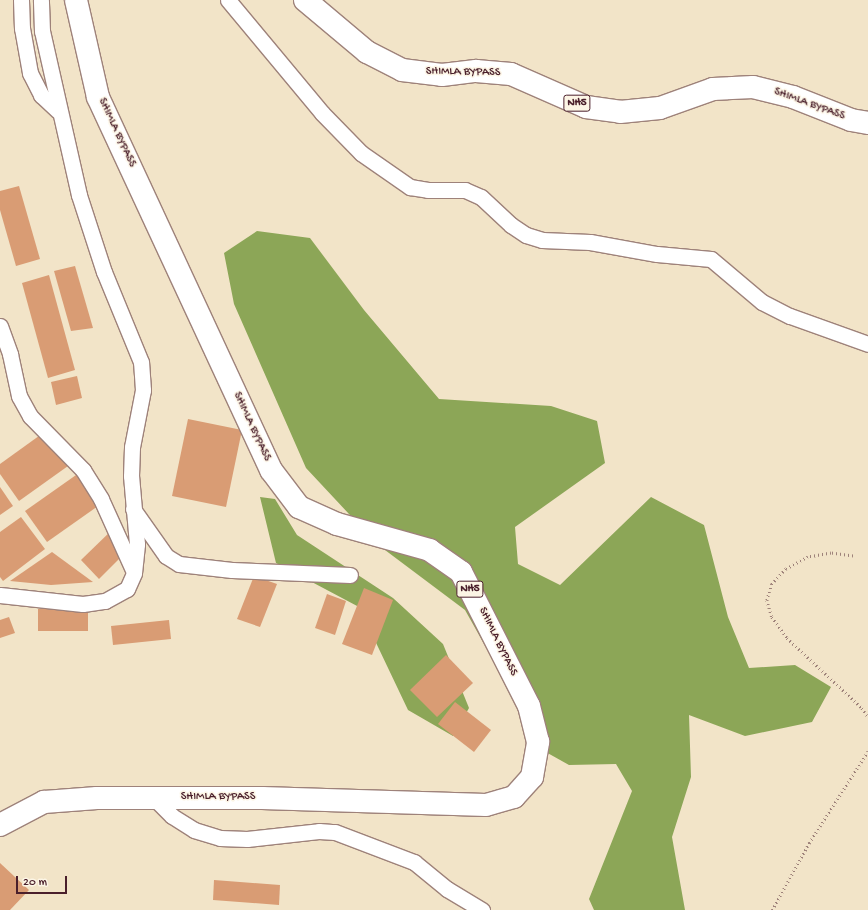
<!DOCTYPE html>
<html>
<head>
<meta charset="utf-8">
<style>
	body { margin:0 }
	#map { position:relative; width:868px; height:910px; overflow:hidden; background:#f2e4c8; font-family:"Gochi Hand",sans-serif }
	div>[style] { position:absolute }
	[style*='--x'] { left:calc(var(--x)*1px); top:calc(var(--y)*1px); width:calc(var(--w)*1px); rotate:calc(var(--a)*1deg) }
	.forest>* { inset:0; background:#8ca657 }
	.building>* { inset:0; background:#d99c74 }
	.path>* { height:2.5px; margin-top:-1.25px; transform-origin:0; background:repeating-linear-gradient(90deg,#9e827a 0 1px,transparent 0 4px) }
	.roads { filter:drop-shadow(1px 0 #9e827a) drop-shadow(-1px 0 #9e827a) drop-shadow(0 1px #9e827a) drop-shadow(0 -1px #9e827a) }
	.street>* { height:15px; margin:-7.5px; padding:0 7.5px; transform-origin:7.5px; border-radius:7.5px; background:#fff }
	.highway>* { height:22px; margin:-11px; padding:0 11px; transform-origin:11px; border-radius:11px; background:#fff }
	span { translate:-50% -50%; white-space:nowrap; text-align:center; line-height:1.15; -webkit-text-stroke:3px #fcf5e5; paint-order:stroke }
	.shield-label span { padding:1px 3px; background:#fcf5e5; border:1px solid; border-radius:3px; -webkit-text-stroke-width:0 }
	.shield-label { font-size:11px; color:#4a1f2b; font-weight:700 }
	.street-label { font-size:12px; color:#4a1f2b }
	.scale { position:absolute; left:16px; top:876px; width:51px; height:18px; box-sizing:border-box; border:2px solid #4a1f2b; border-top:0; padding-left:5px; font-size:12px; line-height:14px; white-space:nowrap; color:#4a1f2b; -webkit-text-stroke:3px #fcf5e5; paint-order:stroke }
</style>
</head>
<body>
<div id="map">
	<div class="forest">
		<i style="clip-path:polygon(257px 231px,310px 238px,364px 310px,439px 399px,551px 406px,597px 421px,605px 463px,515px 527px,518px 564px,560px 585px,651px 497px,704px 525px,728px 617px,749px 668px,795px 665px,831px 687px,812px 722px,745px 736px,689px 715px,691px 777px,672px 837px,685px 910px,594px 910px,589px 899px,632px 791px,616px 764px,569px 765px,544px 751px,465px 610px,377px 544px,306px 468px,234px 304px,224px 253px)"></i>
		<i style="clip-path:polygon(260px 497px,275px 499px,297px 535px,393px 598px,443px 644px,469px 708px,453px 736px,408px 710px,359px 607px,276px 563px)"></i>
	</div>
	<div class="building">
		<i style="clip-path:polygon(19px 186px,40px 259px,16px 266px,0 210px,0 191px)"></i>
		<i style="clip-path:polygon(75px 266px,93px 328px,71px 331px,54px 271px)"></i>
		<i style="clip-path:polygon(49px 275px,75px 370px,48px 378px,22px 283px)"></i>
		<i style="clip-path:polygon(77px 376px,82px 398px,56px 405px,51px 382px)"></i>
		<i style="clip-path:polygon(188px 419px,242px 430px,226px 507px,172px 496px)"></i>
		<i style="clip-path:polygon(50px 428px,75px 461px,19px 501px,0 474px,0 464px)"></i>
		<i style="clip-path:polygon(86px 468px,108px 499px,47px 542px,25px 511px)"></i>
		<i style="clip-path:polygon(0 487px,13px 506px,0 515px)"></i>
		<i style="clip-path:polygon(21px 517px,45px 549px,3px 581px,0 577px,0 532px)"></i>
		<i style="clip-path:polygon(115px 527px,133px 545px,99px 579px,81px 560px)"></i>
		<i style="clip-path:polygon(52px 552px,93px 582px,51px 585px,10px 581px)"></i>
		<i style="clip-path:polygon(254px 576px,277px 584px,260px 627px,237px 619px)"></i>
		<i style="clip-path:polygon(364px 588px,393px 600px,372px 655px,342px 644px)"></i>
		<i style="clip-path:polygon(327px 594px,346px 601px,335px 635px,315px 628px)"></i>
		<i style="clip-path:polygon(38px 609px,88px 609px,88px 631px,38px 631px)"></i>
		<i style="clip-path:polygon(9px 617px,15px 633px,0 638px,0 620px)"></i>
		<i style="clip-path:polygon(169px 620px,171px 639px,113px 645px,111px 626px)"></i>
		<i style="clip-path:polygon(446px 655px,473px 683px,437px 717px,410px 690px)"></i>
		<i style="clip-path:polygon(455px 702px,491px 730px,474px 752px,438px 724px)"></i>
		<i style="clip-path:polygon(0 863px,29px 890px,10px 910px,0 910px)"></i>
		<i style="clip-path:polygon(214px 880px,280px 885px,279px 905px,213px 900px)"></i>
	</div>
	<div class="path">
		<i style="--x:853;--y:556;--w:22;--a:-172"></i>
		<i style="--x:831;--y:553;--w:23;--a:170"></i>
		<i style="--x:808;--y:557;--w:25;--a:151"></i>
		<i style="--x:786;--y:569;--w:21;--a:133"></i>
		<i style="--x:772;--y:584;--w:17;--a:107"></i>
		<i style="--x:767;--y:600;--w:18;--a:74"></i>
		<i style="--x:772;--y:617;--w:26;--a:54"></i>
		<i style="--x:787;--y:638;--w:103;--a:43"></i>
		<i style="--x:862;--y:708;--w:11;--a:56"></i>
		<i style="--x:772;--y:910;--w:77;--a:-61.1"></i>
		<i style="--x:809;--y:843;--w:109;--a:-57.3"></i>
	</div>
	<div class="roads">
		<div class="street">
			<i style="--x:21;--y:0;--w:28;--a:88"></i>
			<i style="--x:22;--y:28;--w:46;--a:79.9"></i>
			<i style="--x:30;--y:73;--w:25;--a:63"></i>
			<i style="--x:41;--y:95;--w:23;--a:43"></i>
			<i style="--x:228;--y:0;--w:147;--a:50.2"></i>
			<i style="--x:322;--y:113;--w:56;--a:45.7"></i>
			<i style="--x:361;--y:153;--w:60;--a:34.8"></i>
			<i style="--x:410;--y:187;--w:18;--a:9"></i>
			<i style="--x:428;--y:190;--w:37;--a:0"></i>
			<i style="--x:465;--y:190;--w:17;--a:24"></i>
			<i style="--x:481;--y:197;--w:41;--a:43"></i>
			<i style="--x:511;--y:225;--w:18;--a:34"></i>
			<i style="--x:526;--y:235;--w:17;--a:17"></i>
			<i style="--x:542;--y:240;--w:48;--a:2.4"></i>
			<i style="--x:590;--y:242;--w:68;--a:10.2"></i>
			<i style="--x:657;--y:254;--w:54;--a:5.3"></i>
			<i style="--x:711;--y:259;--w:67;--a:40.1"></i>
			<i style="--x:762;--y:302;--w:31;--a:27"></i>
			<i style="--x:790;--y:316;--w:83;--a:19.7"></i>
			<i style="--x:0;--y:326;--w:30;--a:70"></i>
			<i style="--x:10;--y:354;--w:43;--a:77.9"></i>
			<i style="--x:19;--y:396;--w:23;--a:61"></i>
			<i style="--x:30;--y:416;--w:76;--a:45.5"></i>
			<i style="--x:83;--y:470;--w:34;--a:58"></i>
			<i style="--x:101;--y:499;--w:80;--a:65.7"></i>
			<i style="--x:133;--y:509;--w:57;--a:54.9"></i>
			<i style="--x:166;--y:556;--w:15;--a:32"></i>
			<i style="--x:179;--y:564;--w:53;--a:6.5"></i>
			<i style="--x:232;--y:570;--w:118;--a:2.4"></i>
			<i style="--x:0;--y:595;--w:83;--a:6.2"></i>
			<i style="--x:83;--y:604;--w:22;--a:-8"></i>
			<i style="--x:105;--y:601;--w:25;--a:-29"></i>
			<i style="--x:127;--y:589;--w:17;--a:-66"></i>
			<i style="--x:134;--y:573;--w:29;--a:-84"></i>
			<i style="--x:137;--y:544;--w:68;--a:-95"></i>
			<i style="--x:131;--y:476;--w:29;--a:-88"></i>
			<i style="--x:132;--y:447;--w:58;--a:-79.1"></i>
			<i style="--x:143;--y:390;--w:28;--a:-94"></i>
			<i style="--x:141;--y:362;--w:97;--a:-112.3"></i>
			<i style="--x:104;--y:272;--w:81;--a:-108"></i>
			<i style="--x:79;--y:195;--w:168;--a:-102.7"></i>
			<i style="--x:42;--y:31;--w:31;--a:-92"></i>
			<i style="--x:154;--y:798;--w:25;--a:45"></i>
			<i style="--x:172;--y:816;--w:26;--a:32"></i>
			<i style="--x:194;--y:830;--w:27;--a:17"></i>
			<i style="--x:220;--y:838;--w:27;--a:2"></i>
			<i style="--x:247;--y:839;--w:72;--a:-6.3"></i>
			<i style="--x:319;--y:831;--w:16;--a:4"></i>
			<i style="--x:335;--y:832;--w:85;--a:20.8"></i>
			<i style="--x:414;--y:862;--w:43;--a:39.3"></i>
			<i style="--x:447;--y:889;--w:41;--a:31"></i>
		</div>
		<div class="highway">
			<i style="--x:305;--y:0;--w:81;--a:40"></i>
			<i style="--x:367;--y:52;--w:39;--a:27"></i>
			<i style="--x:402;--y:70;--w:40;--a:7.1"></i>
			<i style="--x:442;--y:75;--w:34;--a:-7"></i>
			<i style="--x:476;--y:71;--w:35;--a:5"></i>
			<i style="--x:511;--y:74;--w:82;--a:23.7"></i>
			<i style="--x:586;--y:107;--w:34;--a:8"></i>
			<i style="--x:620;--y:112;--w:40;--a:-5.7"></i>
			<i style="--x:660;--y:108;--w:56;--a:-19.7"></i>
			<i style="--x:713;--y:89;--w:40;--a:-2.9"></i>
			<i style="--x:753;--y:87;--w:41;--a:14"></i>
			<i style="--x:793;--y:97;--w:62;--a:21.6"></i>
			<i style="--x:851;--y:120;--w:17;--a:10"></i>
			<i style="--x:0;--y:825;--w:50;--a:-27.6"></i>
			<i style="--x:44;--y:802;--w:53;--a:-4.3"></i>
			<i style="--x:97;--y:798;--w:165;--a:0"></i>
			<i style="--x:262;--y:798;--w:224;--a:1.8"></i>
			<i style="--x:486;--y:805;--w:29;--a:-16"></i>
			<i style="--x:514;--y:797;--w:27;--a:-48"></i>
			<i style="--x:532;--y:777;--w:36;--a:-80"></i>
			<i style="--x:538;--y:742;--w:37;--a:-104"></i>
			<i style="--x:529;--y:706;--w:150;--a:-116.9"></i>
			<i style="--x:461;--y:572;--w:38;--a:-145"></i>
			<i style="--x:430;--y:550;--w:97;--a:-164.4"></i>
			<i style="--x:337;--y:524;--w:42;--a:-155.9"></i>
			<i style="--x:299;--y:507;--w:46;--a:-127.1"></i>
			<i style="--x:271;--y:470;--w:411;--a:-114.9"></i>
			<i style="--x:98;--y:97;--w:99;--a:-102.8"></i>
		</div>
	</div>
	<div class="shield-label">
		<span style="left:577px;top:103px">NH5</span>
		<span style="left:470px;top:589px">NH5</span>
	</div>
	<div class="street-label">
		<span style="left:463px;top:73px;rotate:1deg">SHIMLA BYPASS</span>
		<span style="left:809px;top:105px;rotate:20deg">SHIMLA BYPASS</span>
		<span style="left:116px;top:133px;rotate:65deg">SHIMLA BYPASS</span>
		<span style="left:251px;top:427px;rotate:65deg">SHIMLA BYPASS</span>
		<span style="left:497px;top:642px;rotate:64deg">SHIMLA BYPASS</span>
		<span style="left:218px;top:798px">SHIMLA BYPASS</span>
	</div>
	<div class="scale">20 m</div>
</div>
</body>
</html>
